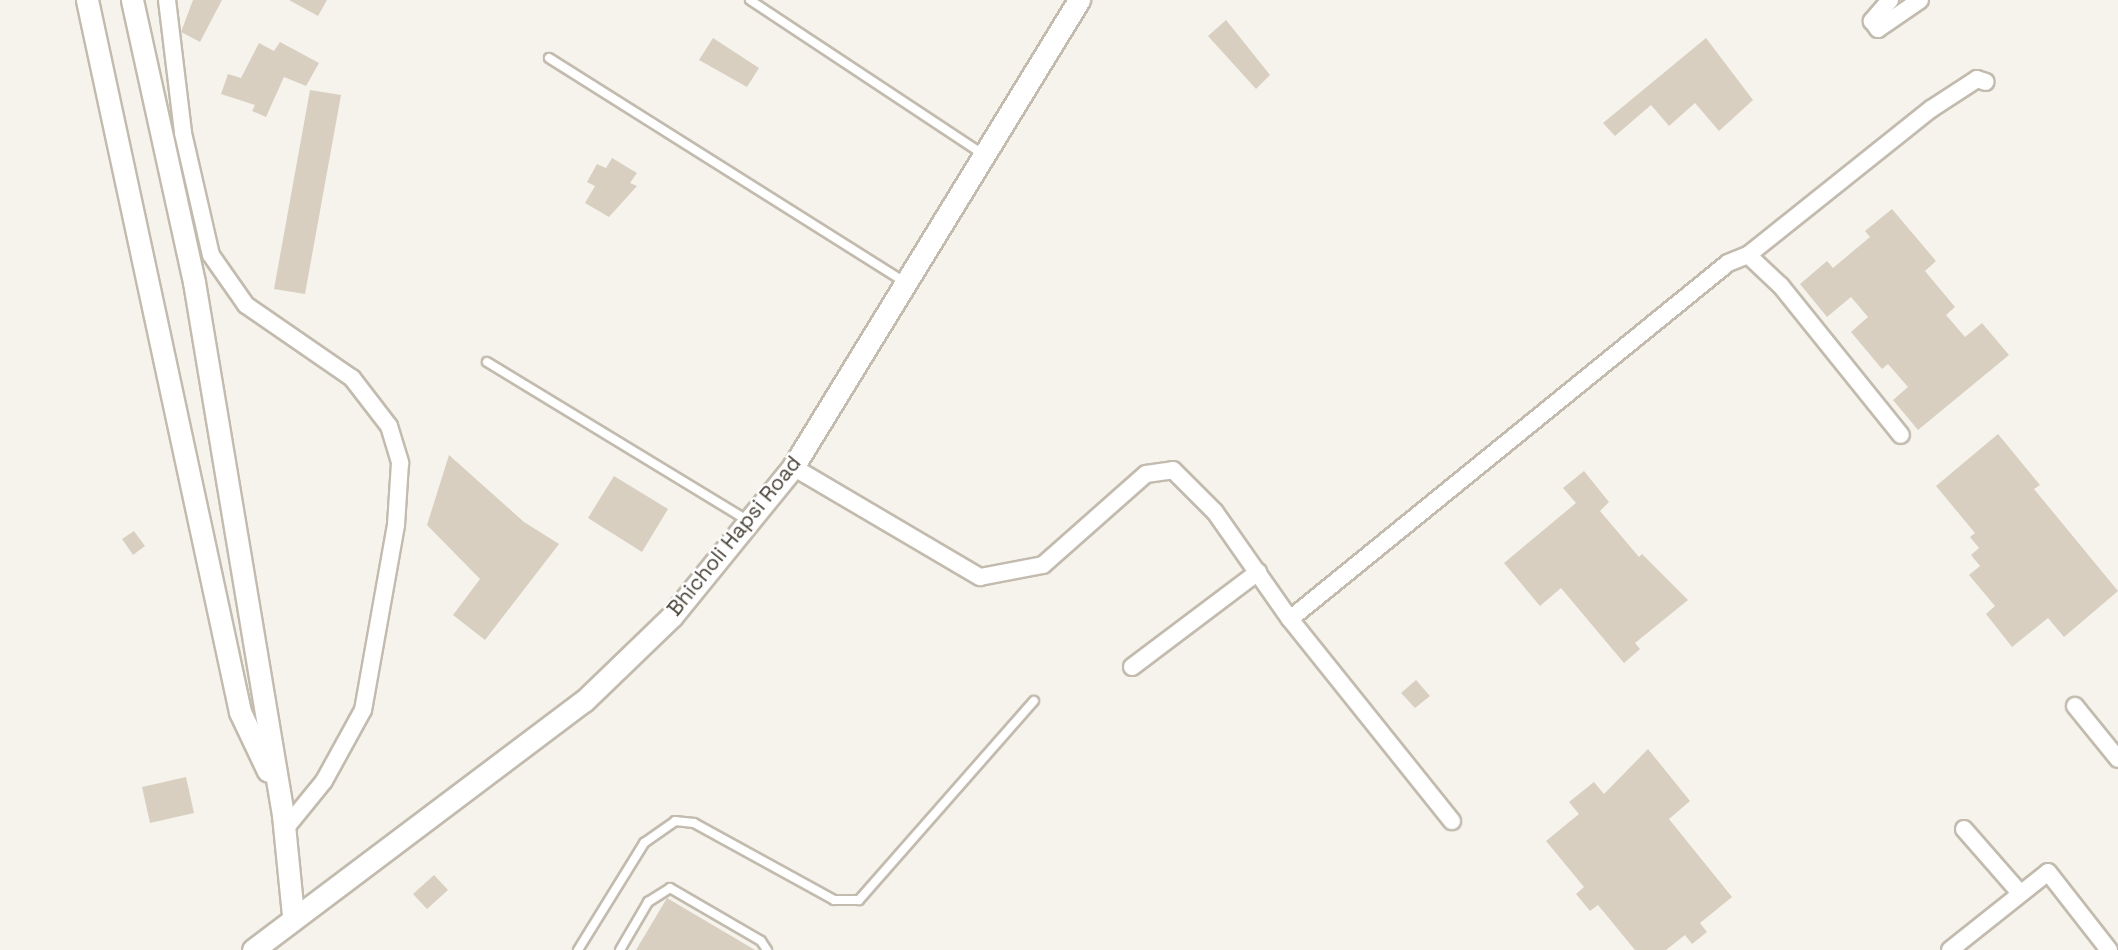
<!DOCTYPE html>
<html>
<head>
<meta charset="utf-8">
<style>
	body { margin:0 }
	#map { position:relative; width:2118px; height:950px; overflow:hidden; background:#f6f3ec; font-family:"Space Grotesk",sans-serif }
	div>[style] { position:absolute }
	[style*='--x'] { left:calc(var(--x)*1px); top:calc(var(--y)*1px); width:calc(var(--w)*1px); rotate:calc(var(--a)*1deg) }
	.building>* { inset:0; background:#d8cfc1 }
	.roads { filter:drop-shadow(2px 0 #c2bbae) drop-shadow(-2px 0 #c2bbae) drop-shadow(0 2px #c2bbae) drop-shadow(0 -2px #c2bbae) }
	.service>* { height:8px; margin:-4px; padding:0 4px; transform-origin:4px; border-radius:4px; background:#fff }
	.minor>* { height:16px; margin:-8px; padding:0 8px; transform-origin:8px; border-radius:8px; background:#fff }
	.tertiary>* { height:21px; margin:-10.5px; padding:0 10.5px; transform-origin:10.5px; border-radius:10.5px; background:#fff }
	span { translate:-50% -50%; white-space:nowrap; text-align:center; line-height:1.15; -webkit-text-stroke:5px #fff; paint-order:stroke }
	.street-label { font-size:21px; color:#4b4439 }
</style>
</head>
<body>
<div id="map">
	<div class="building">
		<i style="clip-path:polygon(193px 0,222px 0,200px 42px,181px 32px)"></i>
		<i style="clip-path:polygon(289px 0,327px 0,318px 16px)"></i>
		<i style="clip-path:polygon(1226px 20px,1270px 75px,1256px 89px,1208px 36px)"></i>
		<i style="clip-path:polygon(713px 38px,759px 68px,747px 87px,699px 60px)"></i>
		<i style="clip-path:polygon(1706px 38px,1753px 100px,1719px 131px,1695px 103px,1669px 126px,1651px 105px,1615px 136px,1603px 123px)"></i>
		<i style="clip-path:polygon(280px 42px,319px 63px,306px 86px,284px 77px,266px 117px,252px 111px,255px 105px,221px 94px,228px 74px,241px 78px,259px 43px,274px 51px)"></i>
		<i style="clip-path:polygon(310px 90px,341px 95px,305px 294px,274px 289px)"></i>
		<i style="clip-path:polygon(612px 158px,637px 173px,630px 183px,637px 186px,609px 217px,585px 203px,595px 186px,587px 182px,597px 164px,606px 168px)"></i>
		<i style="clip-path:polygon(1892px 209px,1936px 261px,1925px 271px,1955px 307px,1946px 315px,1965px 337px,1982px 323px,2009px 355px,1918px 430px,1893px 400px,1908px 387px,1888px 364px,1882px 369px,1851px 332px,1868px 317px,1851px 297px,1827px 317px,1800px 284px,1827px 261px,1833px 268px,1870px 237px,1865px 231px)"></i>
		<i style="clip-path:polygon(1998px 434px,2040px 485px,2034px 489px,2118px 591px,2064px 637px,2048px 618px,2012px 647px,1986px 614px,1995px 606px,1969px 575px,1980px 566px,1971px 555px,1979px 548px,1970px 537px,1975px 533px,1936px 486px)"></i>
		<i style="clip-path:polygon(449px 455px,524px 522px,559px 544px,485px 640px,453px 615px,480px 579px,427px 525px)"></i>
		<i style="clip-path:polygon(1584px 471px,1609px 502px,1600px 511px,1639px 557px,1642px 554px,1688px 600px,1635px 643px,1640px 649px,1624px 663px,1561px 588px,1540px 606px,1504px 563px,1576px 503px,1563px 488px)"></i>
		<i style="clip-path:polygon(614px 476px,668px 509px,642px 552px,588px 518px)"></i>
		<i style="clip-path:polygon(134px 531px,145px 546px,133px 555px,122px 539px)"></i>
		<i style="clip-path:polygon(1416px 680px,1430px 696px,1415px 708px,1401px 693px)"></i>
		<i style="clip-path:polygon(1648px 749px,1690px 801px,1669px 819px,1732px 897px,1700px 923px,1707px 932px,1692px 944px,1685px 935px,1666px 950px,1635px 950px,1598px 905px,1590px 911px,1576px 894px,1584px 887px,1546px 841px,1579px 814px,1569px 802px,1594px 782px,1604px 794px)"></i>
		<i style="clip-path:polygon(186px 777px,194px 813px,150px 823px,142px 787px)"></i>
		<i style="clip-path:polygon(434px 875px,448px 890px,427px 909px,413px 894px)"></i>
		<i style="clip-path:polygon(667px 898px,755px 950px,636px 950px)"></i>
	</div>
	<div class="roads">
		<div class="service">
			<i style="--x:750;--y:0;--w:281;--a:33.5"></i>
			<i style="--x:549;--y:58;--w:421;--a:32.2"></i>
			<i style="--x:487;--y:362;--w:302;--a:31.3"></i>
			<i style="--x:578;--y:950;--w:126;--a:-58.3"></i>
			<i style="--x:644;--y:843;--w:38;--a:-35"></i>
			<i style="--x:675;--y:821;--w:19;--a:6"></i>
			<i style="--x:694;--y:823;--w:160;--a:28.8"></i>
			<i style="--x:834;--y:900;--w:25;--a:0"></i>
			<i style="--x:859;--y:900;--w:265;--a:-48.7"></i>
			<i style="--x:620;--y:950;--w:56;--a:-59.7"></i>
			<i style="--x:648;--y:902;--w:26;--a:-32"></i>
			<i style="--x:670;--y:888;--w:105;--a:30.2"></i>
			<i style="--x:761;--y:941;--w:11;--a:56"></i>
		</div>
		<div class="minor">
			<i style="--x:167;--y:0;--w:134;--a:83.1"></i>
			<i style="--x:183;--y:133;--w:125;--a:77.1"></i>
			<i style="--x:211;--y:255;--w:61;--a:55"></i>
			<i style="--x:246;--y:305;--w:129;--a:34.6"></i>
			<i style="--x:352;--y:378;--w:61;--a:52.4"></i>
			<i style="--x:389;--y:426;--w:39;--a:73"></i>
			<i style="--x:400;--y:463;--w:62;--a:93.7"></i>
			<i style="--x:396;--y:525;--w:188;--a:100.1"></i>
			<i style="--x:363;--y:710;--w:81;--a:118.8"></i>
			<i style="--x:324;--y:781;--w:63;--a:129.2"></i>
			<i style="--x:1890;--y:0;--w:28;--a:131"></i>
			<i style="--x:1872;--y:21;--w:10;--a:53"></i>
			<i style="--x:1878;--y:29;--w:51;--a:-34.6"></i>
			<i style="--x:1748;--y:255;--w:234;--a:-38.6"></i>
			<i style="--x:1931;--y:109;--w:55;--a:-33.1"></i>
			<i style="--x:1977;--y:79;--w:9;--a:18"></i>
			<i style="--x:793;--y:467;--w:217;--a:30.5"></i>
			<i style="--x:980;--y:577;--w:64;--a:-10.8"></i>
			<i style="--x:1043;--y:565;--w:137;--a:-41.5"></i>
			<i style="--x:1146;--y:474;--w:27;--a:-8"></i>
			<i style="--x:1173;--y:470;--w:59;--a:45"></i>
			<i style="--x:1215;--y:512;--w:131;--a:55"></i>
			<i style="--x:1290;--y:619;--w:259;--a:51.3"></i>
			<i style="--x:1290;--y:619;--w:564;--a:-39.1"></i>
			<i style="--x:1728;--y:263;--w:22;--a:-22"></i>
			<i style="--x:1748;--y:255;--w:45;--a:43.2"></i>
			<i style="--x:1781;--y:286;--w:191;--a:51.2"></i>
			<i style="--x:1132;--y:667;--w:158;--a:-37"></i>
			<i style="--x:2075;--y:706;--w:68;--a:50.9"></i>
			<i style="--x:1964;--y:829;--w:85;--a:48.8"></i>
			<i style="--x:1950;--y:950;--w:125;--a:-38.5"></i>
			<i style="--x:2048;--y:872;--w:99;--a:52"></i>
		</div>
		<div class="tertiary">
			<i style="--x:87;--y:0;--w:728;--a:77.87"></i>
			<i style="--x:240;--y:712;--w:65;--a:64.6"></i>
			<i style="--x:132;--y:0;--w:289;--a:77.6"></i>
			<i style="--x:194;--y:282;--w:540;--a:80.52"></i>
			<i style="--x:283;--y:815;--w:100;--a:84.3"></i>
			<i style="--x:253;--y:950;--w:414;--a:-37"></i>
			<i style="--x:584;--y:701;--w:122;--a:-44"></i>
			<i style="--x:672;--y:616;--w:192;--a:-50.9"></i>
			<i style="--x:793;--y:467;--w:548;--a:-58.52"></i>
		</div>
	</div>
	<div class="street-label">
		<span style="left:734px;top:536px;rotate:-51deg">Bhicholi Hapsi Road</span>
	</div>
</div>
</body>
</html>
